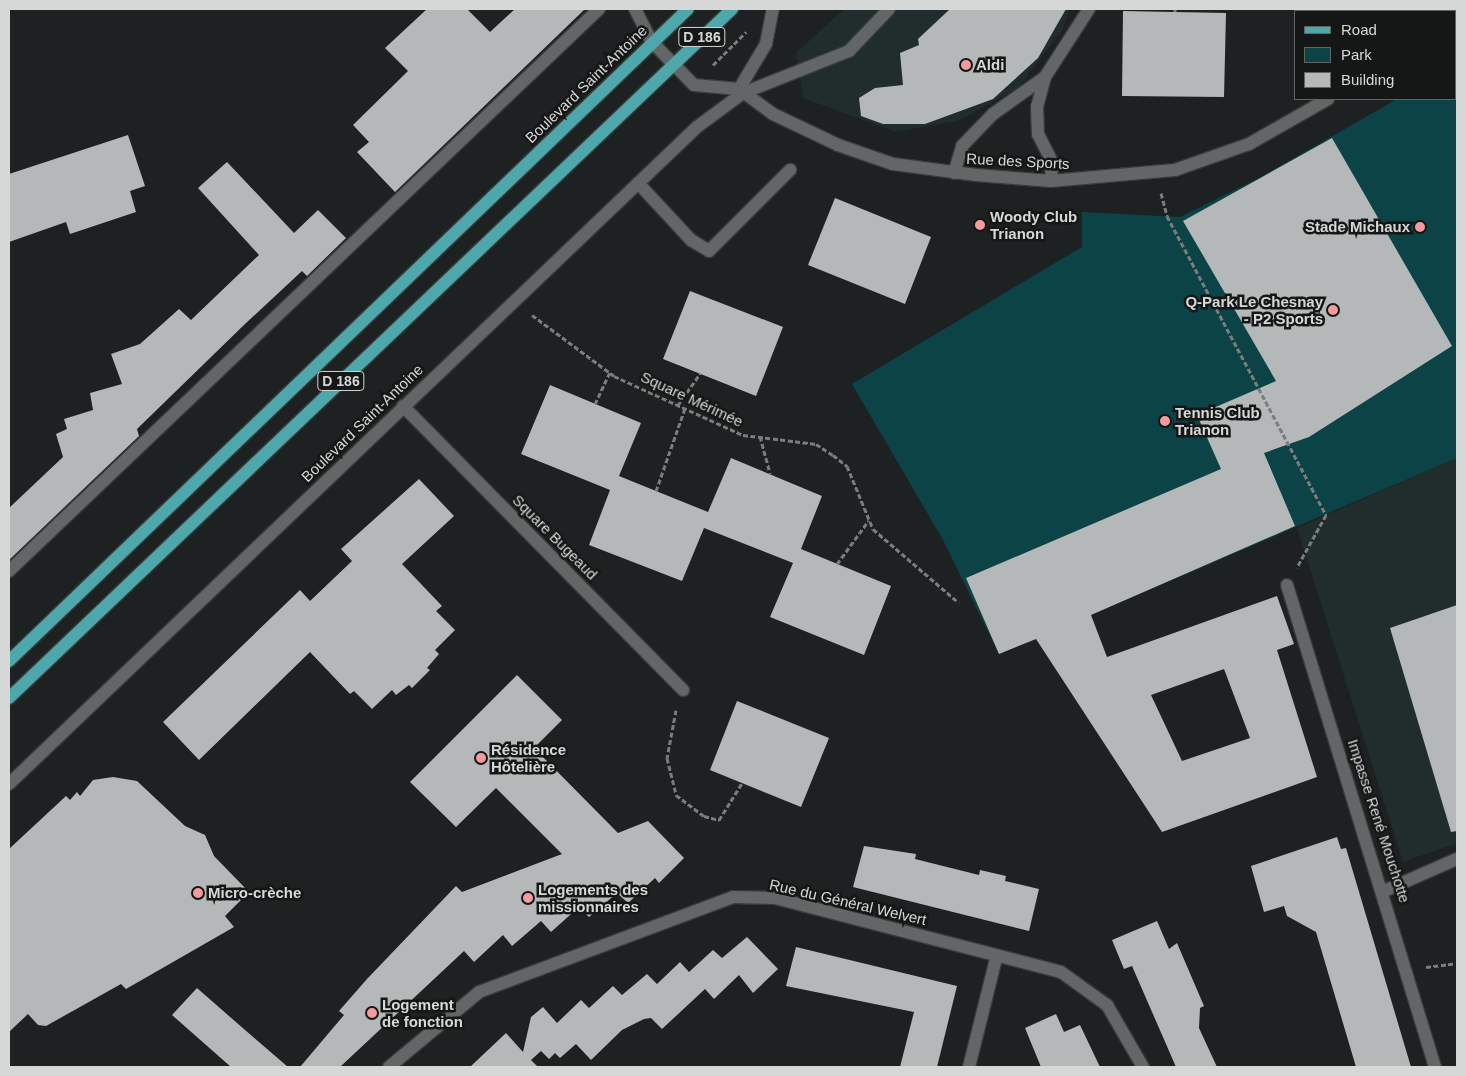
<!DOCTYPE html>
<html>
<head>
<meta charset="utf-8">
<style>
	body { margin:0 }
	#map { position:relative; width:1466px; height:1076px; overflow:hidden; background:#1e2121; font-family:Helvetica,sans-serif }
	div>[style] { position:absolute }
	[style*='--x'] { left:calc(var(--x)*1px); top:calc(var(--y)*1px); width:calc(var(--w)*1px); rotate:calc(var(--a)*1deg) }
	.built>* { inset:0; background:#212c2c }
	.green>* { inset:0; background:#0b4346 }
	.building>* { inset:0; background:#b4b8b8 }
	.path>* { height:3px; margin-top:-1.5px; transform-origin:0; background:repeating-linear-gradient(90deg,#7a7d7d 0 5px,transparent 0 7.5px) }
	.roads { filter:drop-shadow(1px 0 #393b3b) drop-shadow(-1px 0 #393b3b) drop-shadow(0 1px #393b3b) drop-shadow(0 -1px #393b3b) }
	.lane>* { height:12px; margin:-6px; padding:0 6px; transform-origin:6px; border-radius:6px; background:#636666 }
	.street>* { height:12px; margin:-6px; padding:0 6px; transform-origin:6px; border-radius:6px; background:#636666 }
	.secondary>* { height:12px; margin:-6px; padding:0 6px; transform-origin:6px; border-radius:6px; background:#636666 }
	.primary>* { height:12px; margin:-6px; padding:0 6px; transform-origin:6px; border-radius:6px; background:#4ea7aa }
	.dots>* { width:14px; height:14px; translate:-50% -50%; box-sizing:border-box; border:2px solid #151717; border-radius:50% }
	span { translate:-50% -50%; white-space:nowrap; text-align:center; line-height:1.15; -webkit-text-stroke:5px #151717; paint-order:stroke }
	.shield-label span { padding:1px 4px; background:#151717; border:1px solid; border-radius:4px; -webkit-text-stroke-width:0 }
	.shield-label { font-size:14px; color:#d6d8d8; font-weight:700 }
	.poi-label { font-size:15px; color:#d6d8d8; font-weight:700 }
	.left { translate:0 -50%; text-align:left }
	.right { translate:-100% -50%; text-align:right }
	.street-label { font-size:15px; color:#d6d8d8 }
	.frame { position:absolute; inset:0; border:10px solid #d6d8d8; pointer-events:none }
	.legend { position:absolute; left:1294px; top:10px; width:162px; height:90px; box-sizing:border-box; background:#151717; border:1px solid #626464; margin:0; padding:6px 9px; list-style:none; font-size:15px; color:#d6d8d8 }
	.legend li { display:flex; align-items:center; gap:10px; height:25px }
	.legend b { width:25px; border:1px solid #626464 }
</style>
</head>
<body>
<div id="map">
	<div class="built">
		<i style="clip-path:polygon(844px 9px,1069px 9px,1063px 29px,1018px 88px,960px 120px,896px 132px,803px 98px,796px 53px)"></i>
		<i style="clip-path:polygon(1457px 458px,1457px 843px,1403px 862px,1297px 528px)"></i>
	</div>
	<div class="green">
		<i style="clip-path:polygon(1457px 62px,1457px 458px,999px 654px,943px 540px,852px 384px,1082px 247px,1082px 212px,1180px 217px,1259px 178px,1397px 99px,1455px 99px)"></i>
	</div>
	<div class="building">
		<i style="clip-path:polygon(427px 9px,467px 9px,490px 32px,515px 9px,585px 9px,395px 192px,357px 152px,369px 142px,353px 125px,408px 71px,385px 48px)"></i>
		<i style="clip-path:polygon(950px 9px,1066px 9px,1038px 58px,993px 99px,925px 124px,883px 124px,861px 116px,859px 98px,875px 88px,903px 85px,900px 53px,919px 45px,918px 39px)"></i>
		<i style="clip-path:polygon(1123px 11px,1226px 13px,1224px 97px,1122px 96px)"></i>
		<i style="clip-path:polygon(128px 135px,145px 186px,130px 191px,136px 212px,70px 234px,66px 222px,9px 242px,9px 174px)"></i>
		<i style="clip-path:polygon(evenodd,1332px 138px,1452px 346px,1309px 437px,1264px 453px,1295px 526px,1091px 615px,1107px 657px,1277px 596px,1294px 644px,1277px 650px,1317px 777px,1162px 832px,1036px 639px,999px 654px,966px 578px,1221px 469px,1197px 415px,1276px 381px,1183px 221px,1332px 138px,1224px 669px,1250px 738px,1182px 761px,1151px 695px,1224px 669px)"></i>
		<i style="clip-path:polygon(227px 162px,294px 233px,318px 210px,346px 238px,307px 276px,302px 271px,245px 324px,137px 429px,139px 436px,9px 560px,9px 508px,63px 457px,56px 434px,67px 429px,64px 419px,93px 410px,90px 393px,122px 384px,111px 354px,140px 344px,179px 309px,191px 320px,259px 255px,198px 188px)"></i>
		<i style="clip-path:polygon(835px 198px,931px 237px,905px 304px,808px 265px)"></i>
		<i style="clip-path:polygon(690px 291px,783px 327px,756px 396px,663px 359px)"></i>
		<i style="clip-path:polygon(550px 385px,641px 423px,619px 476px,656px 491px,708px 512px,731px 458px,822px 496px,801px 549px,891px 586px,864px 655px,770px 617px,793px 563px,704px 528px,682px 581px,589px 545px,610px 490px,521px 454px)"></i>
		<i style="clip-path:polygon(419px 479px,454px 516px,402px 564px,442px 606px,436px 611px,455px 630px,435px 650px,439px 654px,427px 668px,430px 670px,412px 688px,409px 685px,396px 695px,392px 690px,372px 709px,354px 691px,350px 694px,310px 652px,199px 760px,163px 722px,300px 590px,310px 601px,352px 561px,341px 549px)"></i>
		<i style="clip-path:polygon(1457px 605px,1457px 831px,1451px 832px,1390px 628px)"></i>
		<i style="clip-path:polygon(517px 675px,562px 720px,534px 748px,618px 833px,648px 821px,684px 858px,659px 883px,655px 878px,628px 903px,617px 893px,589px 917px,579px 907px,551px 932px,541px 921px,512px 946px,503px 935px,474px 962px,464px 951px,340px 1067px,300px 1067px,344px 1015px,339px 1011px,367px 979px,456px 886px,462px 892px,562px 854px,496px 788px,456px 827px,410px 782px)"></i>
		<i style="clip-path:polygon(737px 701px,829px 738px,801px 807px,710px 770px)"></i>
		<i style="clip-path:polygon(113px 777px,137px 781px,185px 826px,205px 835px,214px 856px,249px 892px,225px 916px,234px 927px,126px 989px,121px 984px,46px 1026px,38px 1025px,28px 1014px,9px 1032px,9px 849px,66px 796px,70px 800px,77px 792px,80px 796px,93px 780px)"></i>
		<i style="clip-path:polygon(1337px 837px,1341px 849px,1346px 848px,1411px 1067px,1356px 1067px,1316px 932px,1287px 916px,1284px 906px,1264px 912px,1251px 866px)"></i>
		<i style="clip-path:polygon(864px 846px,916px 854px,915px 859px,979px 875px,980px 870px,1006px 876px,1005px 881px,1039px 889px,1029px 931px,853px 887px)"></i>
		<i style="clip-path:polygon(1157px 921px,1169px 949px,1177px 943px,1204px 1006px,1200px 1008px,1199px 1028px,1217px 1067px,1176px 1067px,1132px 966px,1124px 969px,1112px 940px)"></i>
		<i style="clip-path:polygon(747px 937px,778px 969px,753px 993px,739px 975px,714px 999px,705px 989px,662px 1029px,651px 1018px,644px 1019px,622px 1030px,591px 1060px,576px 1044px,560px 1058px,555px 1053px,549px 1059px,541px 1051px,531px 1060px,538px 1067px,470px 1067px,506px 1033px,523px 1052px,531px 1017px,543px 1007px,557px 1023px,581px 1000px,589px 1008px,613px 986px,622px 995px,647px 974px,657px 984px,680px 962px,689px 972px,713px 950px,722px 958px)"></i>
		<i style="clip-path:polygon(796px 947px,957px 986px,937px 1067px,900px 1067px,914px 1012px,786px 986px)"></i>
		<i style="clip-path:polygon(197px 988px,237px 1023px,288px 1067px,231px 1067px,172px 1015px)"></i>
		<i style="clip-path:polygon(1056px 1014px,1064px 1032px,1080px 1025px,1100px 1067px,1041px 1067px,1025px 1028px)"></i>
	</div>
	<div class="path">
		<i style="--x:1175;--y:12;--w:3;--a:-90"></i>
		<i style="--x:713;--y:65;--w:47;--a:-45"></i>
		<i style="--x:1161;--y:193;--w:24;--a:75"></i>
		<i style="--x:1167;--y:216;--w:339;--a:62"></i>
		<i style="--x:1326;--y:515;--w:60;--a:119.1"></i>
		<i style="--x:532;--y:315;--w:102;--a:36.6"></i>
		<i style="--x:614;--y:376;--w:142;--a:24.6"></i>
		<i style="--x:743;--y:435;--w:74;--a:7"></i>
		<i style="--x:816;--y:444;--w:20;--a:33"></i>
		<i style="--x:833;--y:455;--w:18;--a:38"></i>
		<i style="--x:847;--y:466;--w:68;--a:67.6"></i>
		<i style="--x:873;--y:529;--w:113;--a:40.7"></i>
		<i style="--x:595;--y:404;--w:35;--a:-65"></i>
		<i style="--x:678;--y:405;--w:39;--a:-55"></i>
		<i style="--x:760;--y:436;--w:39;--a:75"></i>
		<i style="--x:656;--y:491;--w:88;--a:-70.7"></i>
		<i style="--x:837;--y:564;--w:54;--a:-54"></i>
		<i style="--x:676;--y:710;--w:49;--a:100.6"></i>
		<i style="--x:667;--y:758;--w:38;--a:76"></i>
		<i style="--x:676;--y:795;--w:35;--a:37"></i>
		<i style="--x:704;--y:816;--w:16;--a:15"></i>
		<i style="--x:719;--y:820;--w:44;--a:-58.1"></i>
		<i style="--x:1426;--y:967;--w:31;--a:-7"></i>
	</div>
	<div class="roads">
		<div class="lane">
			<i style="--x:1045;--y:77;--w:30;--a:105"></i>
			<i style="--x:1037;--y:106;--w:28;--a:88"></i>
			<i style="--x:1038;--y:134;--w:31;--a:63"></i>
			<i style="--x:1052;--y:162;--w:19;--a:93"></i>
			<i style="--x:743;--y:93;--w:114;--a:-21.6"></i>
			<i style="--x:849;--y:51;--w:58;--a:-46.4"></i>
			<i style="--x:954;--y:173;--w:28;--a:-73"></i>
			<i style="--x:962;--y:146;--w:45;--a:-45.9"></i>
			<i style="--x:993;--y:114;--w:64;--a:-35.4"></i>
			<i style="--x:1045;--y:77;--w:81;--a:-57.1"></i>
			<i style="--x:638;--y:183;--w:78;--a:47.1"></i>
			<i style="--x:691;--y:240;--w:21;--a:31"></i>
			<i style="--x:709;--y:251;--w:115;--a:-45"></i>
			<i style="--x:403;--y:406;--w:399;--a:45.4"></i>
		</div>
		<div class="street">
			<i style="--x:635;--y:9;--w:37;--a:63"></i>
			<i style="--x:9;--y:571;--w:815;--a:-43.61"></i>
			<i style="--x:1287;--y:585;--w:504;--a:72.93"></i>
			<i style="--x:9;--y:784;--w:951;--a:-43.68"></i>
			<i style="--x:697;--y:127;--w:57;--a:-36.5"></i>
			<i style="--x:1384;--y:891;--w:80;--a:-23.7"></i>
			<i style="--x:389;--y:1067;--w:117;--a:-39.8"></i>
			<i style="--x:479;--y:992;--w:271;--a:-20.5"></i>
			<i style="--x:733;--y:897;--w:42;--a:1.4"></i>
			<i style="--x:775;--y:898;--w:295;--a:14.5"></i>
			<i style="--x:1061;--y:972;--w:57;--a:35.7"></i>
			<i style="--x:1107;--y:1005;--w:72;--a:59.9"></i>
			<i style="--x:969;--y:1067;--w:115;--a:-76"></i>
		</div>
		<div class="secondary">
			<i style="--x:1455;--y:23;--w:3;--a:-45"></i>
			<i style="--x:652;--y:42;--w:60;--a:45.7"></i>
			<i style="--x:694;--y:85;--w:45;--a:5.1"></i>
			<i style="--x:739;--y:89;--w:42;--a:36.3"></i>
			<i style="--x:773;--y:114;--w:72;--a:25.5"></i>
			<i style="--x:838;--y:145;--w:58;--a:19.1"></i>
			<i style="--x:893;--y:164;--w:84;--a:7.5"></i>
			<i style="--x:976;--y:175;--w:75;--a:4.6"></i>
			<i style="--x:1051;--y:181;--w:124;--a:-5.1"></i>
			<i style="--x:1175;--y:170;--w:78;--a:-19.4"></i>
			<i style="--x:1249;--y:144;--w:91;--a:-29.7"></i>
			<i style="--x:739;--y:89;--w:52;--a:-59"></i>
			<i style="--x:766;--y:44;--w:36;--a:-79"></i>
		</div>
		<div class="primary">
			<i style="--x:9;--y:661;--w:941;--a:-43.84"></i>
			<i style="--x:9;--y:698;--w:999;--a:-43.62"></i>
		</div>
	</div>
	<div class="dots">
		<i style="left:966px;top:65px;background:#f59b9c"></i>
		<i style="left:980px;top:225px;background:#f59b9c"></i>
		<i style="left:1420px;top:227px;background:#f59b9c"></i>
		<i style="left:1333px;top:310px;background:#f59b9c"></i>
		<i style="left:1165px;top:421px;background:#f59b9c"></i>
		<i style="left:481px;top:758px;background:#f59b9c"></i>
		<i style="left:198px;top:893px;background:#f59b9c"></i>
		<i style="left:528px;top:898px;background:#f59b9c"></i>
		<i style="left:372px;top:1013px;background:#f59b9c"></i>
	</div>
	<div class="shield-label">
		<span style="left:702px;top:37px">D 186</span>
		<span style="left:341px;top:381px">D 186</span>
	</div>
	<div class="poi-label">
		<span class="left" style="left:976px;top:65px">Aldi</span>
		<span class="left" style="left:990px;top:225px">Woody Club<br>Trianon</span>
		<span class="right" style="left:1410px;top:227px">Stade Michaux</span>
		<span class="right" style="left:1323px;top:310px">Q-Park Le Chesnay<br>- P2 Sports</span>
		<span class="left" style="left:1175px;top:421px">Tennis Club<br>Trianon</span>
		<span class="left" style="left:491px;top:758px">Résidence<br>Hôtelière</span>
		<span class="left" style="left:538px;top:898px">Logements des<br>missionnaires</span>
		<span class="left" style="left:208px;top:893px">Micro-crèche</span>
		<span class="left" style="left:382px;top:1013px">Logement<br>de fonction</span>
	</div>
	<div class="street-label">
		<span style="left:586px;top:84px;rotate:-44deg">Boulevard Saint-Antoine</span>
		<span style="left:1018px;top:161px;rotate:3deg">Rue des Sports</span>
		<span style="left:692px;top:399px;rotate:25deg">Square Mérimée</span>
		<span style="left:362px;top:423px;rotate:-44deg">Boulevard Saint-Antoine</span>
		<span style="left:555px;top:537px;rotate:45deg">Square Bugeaud</span>
		<span style="left:1379px;top:821px;rotate:72deg">Impasse René Mouchotte</span>
		<span style="left:848px;top:902px;rotate:13deg">Rue du Général Welvert</span>
	</div>
	<div class="frame"></div>
	<ul class="legend">
	<li><b style="height:6px;background:#4ea7aa"></b>Road</li>
	<li><b style="height:14px;background:#0b4346"></b>Park</li>
	<li><b style="height:14px;background:#b4b8b8"></b>Building</li>
	</ul>
</div>
</body>
</html>
